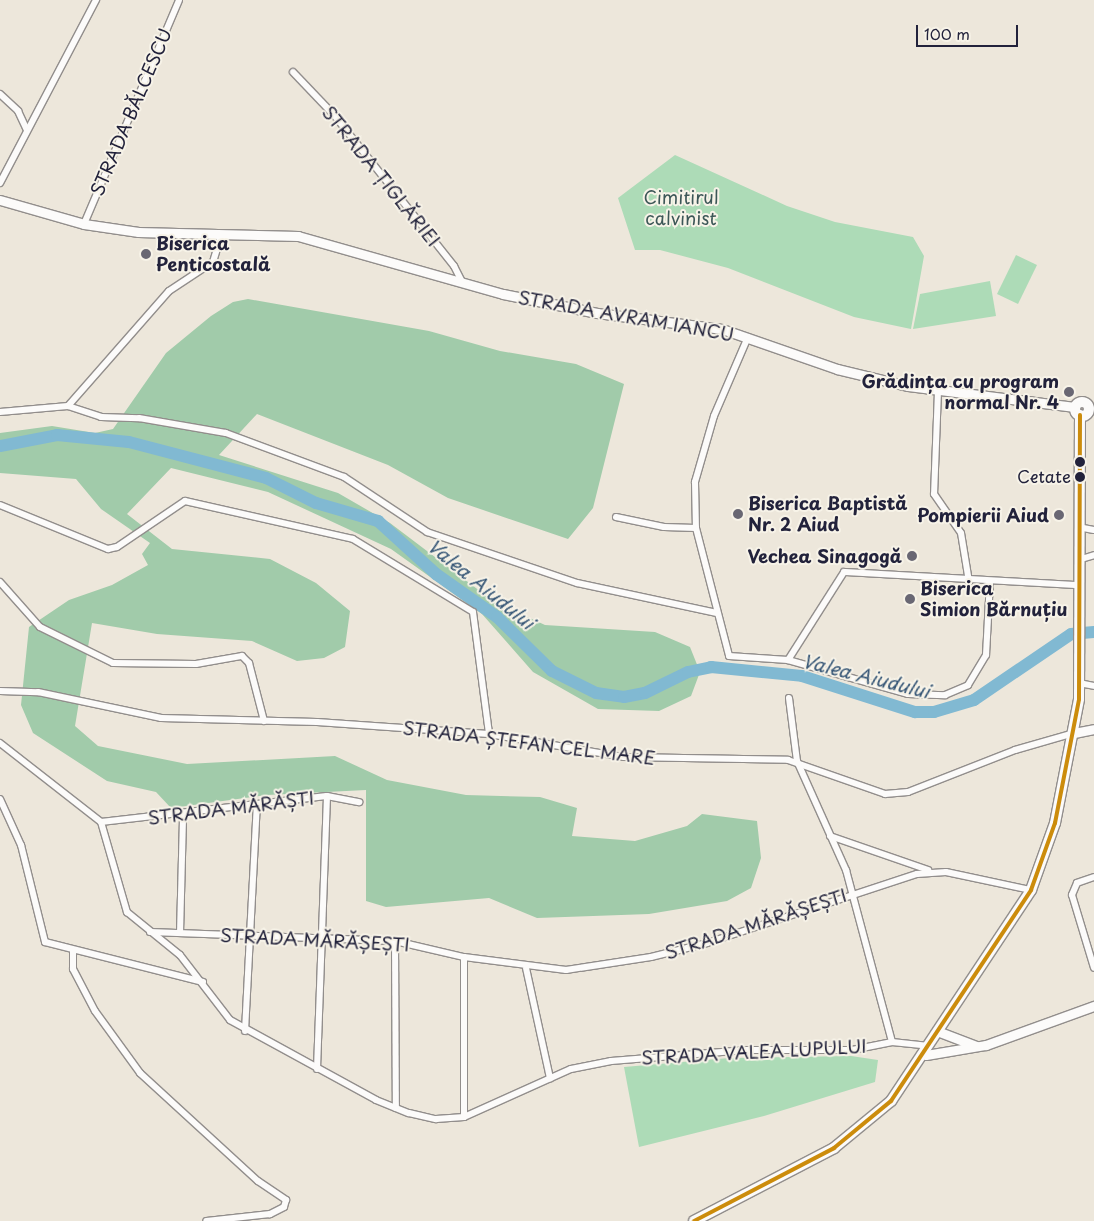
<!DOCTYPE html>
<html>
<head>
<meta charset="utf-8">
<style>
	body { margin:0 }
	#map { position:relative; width:1094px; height:1221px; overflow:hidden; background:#ede7db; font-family:"Playpen Sans",sans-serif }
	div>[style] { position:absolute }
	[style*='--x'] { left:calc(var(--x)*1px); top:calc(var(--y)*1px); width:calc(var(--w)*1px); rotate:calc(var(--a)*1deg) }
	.green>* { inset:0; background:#addbb7 }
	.forest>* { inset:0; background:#a1cbaa }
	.river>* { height:12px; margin:-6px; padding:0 6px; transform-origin:6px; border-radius:6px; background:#81b9d2 }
	.roads { filter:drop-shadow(1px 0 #928e8c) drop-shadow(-1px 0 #928e8c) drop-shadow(0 1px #928e8c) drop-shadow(0 -1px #928e8c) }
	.street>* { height:6px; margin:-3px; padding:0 3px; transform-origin:3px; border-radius:3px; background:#fcfbfa }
	.secondary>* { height:9px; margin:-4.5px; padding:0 4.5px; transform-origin:4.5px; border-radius:4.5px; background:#fcfbfa }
	.primary>* { height:10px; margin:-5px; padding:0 5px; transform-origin:5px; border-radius:5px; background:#fcfbfa }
	.primary>.ring { margin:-5px; padding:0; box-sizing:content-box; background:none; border:10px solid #fcfbfa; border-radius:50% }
	.bus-1>* { height:4px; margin:-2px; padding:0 2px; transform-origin:2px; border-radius:2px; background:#cc8c0c }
	.dots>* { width:14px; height:14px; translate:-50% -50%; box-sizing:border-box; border:2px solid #f7f3e8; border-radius:50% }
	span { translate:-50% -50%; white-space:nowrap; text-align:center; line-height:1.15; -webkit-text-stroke:4px #f7f3e8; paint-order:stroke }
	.bus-label { font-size:17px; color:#22223b }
	.right { translate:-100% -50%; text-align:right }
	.street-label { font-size:18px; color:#22223b }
	.park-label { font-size:18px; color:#3c5757 }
	.poi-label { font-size:18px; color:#22223b; font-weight:700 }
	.left { translate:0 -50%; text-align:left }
	.water-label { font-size:19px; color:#365676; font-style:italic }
	.scale { position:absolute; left:916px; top:25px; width:102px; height:22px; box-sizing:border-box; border:2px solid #22223b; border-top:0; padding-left:6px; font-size:15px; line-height:18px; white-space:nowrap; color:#22223b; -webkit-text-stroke:4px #f7f3e8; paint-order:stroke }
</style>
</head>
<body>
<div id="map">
	<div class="green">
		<i style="clip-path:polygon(675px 155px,787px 206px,835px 222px,913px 237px,924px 256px,911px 329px,854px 317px,728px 268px,660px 250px,635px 250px,618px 198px)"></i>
		<i style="clip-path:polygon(1016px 255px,1037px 265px,1018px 304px,997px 294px)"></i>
		<i style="clip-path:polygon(990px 281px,996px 316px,913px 329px,920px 294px)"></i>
		<i style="clip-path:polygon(851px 1056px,878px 1060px,875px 1082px,764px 1116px,639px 1147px,624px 1067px,729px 1058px)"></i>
	</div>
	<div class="forest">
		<i style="clip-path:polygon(248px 299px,429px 331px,500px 351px,576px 364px,624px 384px,593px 508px,568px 539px,448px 498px,388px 465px,257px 414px,219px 455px,338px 493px,390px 523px,493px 601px,545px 625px,655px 632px,690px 647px,700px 672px,691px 696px,659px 711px,598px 709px,533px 672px,482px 614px,391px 549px,268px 492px,171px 468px,127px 514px,172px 549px,270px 559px,316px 583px,350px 611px,345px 647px,324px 658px,297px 661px,252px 641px,157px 634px,92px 623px,75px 726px,98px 746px,187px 764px,335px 756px,387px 780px,466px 795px,540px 797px,577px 808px,572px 836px,635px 841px,687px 826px,702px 814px,757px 821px,761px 858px,751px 888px,727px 901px,649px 914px,537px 918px,489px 898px,386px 907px,366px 901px,366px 790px,267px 795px,171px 808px,156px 792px,107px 781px,33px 733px,21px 705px,29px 627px,69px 600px,112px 585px,148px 565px,142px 554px,150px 543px,101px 509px,76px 479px,0 473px,0 433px,52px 426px,95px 433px,113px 429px,166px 353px,211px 316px,233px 302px)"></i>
	</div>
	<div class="river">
		<i style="--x:0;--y:446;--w:58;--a:-10.9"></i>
		<i style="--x:57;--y:435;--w:72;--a:5.6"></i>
		<i style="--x:129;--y:442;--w:142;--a:14.7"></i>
		<i style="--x:266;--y:478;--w:56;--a:26.6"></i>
		<i style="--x:316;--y:503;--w:65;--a:16.2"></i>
		<i style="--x:378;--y:521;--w:79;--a:42.4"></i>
		<i style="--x:436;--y:574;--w:75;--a:35.2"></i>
		<i style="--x:497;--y:617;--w:77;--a:44.5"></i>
		<i style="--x:552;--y:671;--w:49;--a:26.6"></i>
		<i style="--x:596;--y:693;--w:28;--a:8"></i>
		<i style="--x:624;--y:697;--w:21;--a:-11"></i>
		<i style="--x:645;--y:693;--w:48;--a:-26"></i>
		<i style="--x:688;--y:672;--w:24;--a:-12"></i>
		<i style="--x:711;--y:667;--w:91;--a:5.6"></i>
		<i style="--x:802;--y:676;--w:119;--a:17.7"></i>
		<i style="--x:915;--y:712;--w:19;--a:0"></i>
		<i style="--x:934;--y:712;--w:42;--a:-16.7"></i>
		<i style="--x:974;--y:700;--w:117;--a:-34.2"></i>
		<i style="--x:1071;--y:634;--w:23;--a:-5"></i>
	</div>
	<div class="roads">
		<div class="street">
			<i style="--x:293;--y:72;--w:59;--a:46.4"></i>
			<i style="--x:334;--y:115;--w:193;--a:51.5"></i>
			<i style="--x:454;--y:266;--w:20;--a:63"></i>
			<i style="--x:0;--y:94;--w:25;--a:43"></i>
			<i style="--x:18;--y:111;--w:21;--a:65"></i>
			<i style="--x:0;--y:183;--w:207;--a:-62.3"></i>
			<i style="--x:84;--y:224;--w:243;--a:-67"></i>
			<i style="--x:748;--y:337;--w:86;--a:113.3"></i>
			<i style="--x:714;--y:416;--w:69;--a:106.1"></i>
			<i style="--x:695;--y:482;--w:46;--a:88.8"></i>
			<i style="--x:696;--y:528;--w:132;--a:75.5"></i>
			<i style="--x:729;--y:656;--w:59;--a:3.9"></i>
			<i style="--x:788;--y:660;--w:125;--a:15.8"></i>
			<i style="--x:908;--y:694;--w:37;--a:2"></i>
			<i style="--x:945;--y:695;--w:25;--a:-23"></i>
			<i style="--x:968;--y:685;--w:35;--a:-59"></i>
			<i style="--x:986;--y:655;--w:73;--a:-86.9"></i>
			<i style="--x:938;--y:391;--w:103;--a:92.2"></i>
			<i style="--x:934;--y:494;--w:47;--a:55.3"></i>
			<i style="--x:961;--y:533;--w:50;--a:80.7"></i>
			<i style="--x:68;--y:406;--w:153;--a:-48.7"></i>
			<i style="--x:169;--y:291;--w:53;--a:-33.4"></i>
			<i style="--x:213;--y:262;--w:27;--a:-73"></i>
			<i style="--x:0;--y:412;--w:68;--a:-5"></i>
			<i style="--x:68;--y:406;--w:35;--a:18"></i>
			<i style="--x:101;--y:417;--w:38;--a:2"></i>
			<i style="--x:139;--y:418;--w:88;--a:9.8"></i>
			<i style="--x:226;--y:433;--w:126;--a:20.4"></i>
			<i style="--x:344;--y:477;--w:100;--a:33.5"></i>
			<i style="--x:427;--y:532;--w:158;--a:18.8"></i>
			<i style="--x:577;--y:583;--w:143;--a:12.1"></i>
			<i style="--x:0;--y:505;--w:117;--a:22.2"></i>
			<i style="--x:108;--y:549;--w:9;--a:-13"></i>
			<i style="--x:117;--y:547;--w:82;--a:-34.1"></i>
			<i style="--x:185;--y:501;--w:172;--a:12.7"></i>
			<i style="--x:353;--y:539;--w:140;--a:31.3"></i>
			<i style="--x:473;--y:612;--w:123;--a:82.5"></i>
			<i style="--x:616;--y:517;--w:49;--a:11.8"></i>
			<i style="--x:664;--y:527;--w:32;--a:2"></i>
			<i style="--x:1078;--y:527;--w:16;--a:11"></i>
			<i style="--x:1078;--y:560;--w:17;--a:-17"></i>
			<i style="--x:0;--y:582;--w:60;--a:48.4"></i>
			<i style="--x:40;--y:627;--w:81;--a:26.3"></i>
			<i style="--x:113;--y:663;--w:83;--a:0.7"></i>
			<i style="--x:196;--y:664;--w:47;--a:-9.9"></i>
			<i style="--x:242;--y:656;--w:10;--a:45"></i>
			<i style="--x:249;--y:663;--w:60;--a:75.5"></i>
			<i style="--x:788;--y:660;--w:104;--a:-57.5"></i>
			<i style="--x:844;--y:572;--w:233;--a:3.2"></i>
			<i style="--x:1079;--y:683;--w:15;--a:11"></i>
			<i style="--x:0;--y:691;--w:38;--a:2"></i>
			<i style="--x:38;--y:692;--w:126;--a:11.9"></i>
			<i style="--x:161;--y:718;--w:156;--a:1.5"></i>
			<i style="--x:317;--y:722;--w:172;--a:4"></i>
			<i style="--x:489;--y:734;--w:137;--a:9.7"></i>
			<i style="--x:624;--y:757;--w:164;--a:1"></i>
			<i style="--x:788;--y:760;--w:103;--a:19.3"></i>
			<i style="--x:885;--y:794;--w:23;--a:-5"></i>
			<i style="--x:908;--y:792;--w:115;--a:-21.4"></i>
			<i style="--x:1015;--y:750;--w:61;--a:-16.1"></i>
			<i style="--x:789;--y:698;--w:64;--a:82.8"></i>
			<i style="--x:797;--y:761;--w:120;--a:65.8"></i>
			<i style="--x:846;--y:870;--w:178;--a:75"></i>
			<i style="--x:0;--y:743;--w:128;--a:38"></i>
			<i style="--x:101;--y:822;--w:94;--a:73.9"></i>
			<i style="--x:127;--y:912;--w:68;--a:39.1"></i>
			<i style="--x:180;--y:955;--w:82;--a:52.4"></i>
			<i style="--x:230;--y:1020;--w:166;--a:28.7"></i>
			<i style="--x:376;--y:1100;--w:35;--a:22"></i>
			<i style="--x:409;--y:1113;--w:28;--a:13"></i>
			<i style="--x:436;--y:1119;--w:28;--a:-4"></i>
			<i style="--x:464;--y:1117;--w:117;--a:-24.2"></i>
			<i style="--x:571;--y:1069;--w:41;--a:-11.3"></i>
			<i style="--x:611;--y:1061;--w:136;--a:-4.6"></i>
			<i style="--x:747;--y:1050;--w:105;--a:0"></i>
			<i style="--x:852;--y:1050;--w:41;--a:-11.3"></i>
			<i style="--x:892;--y:1042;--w:37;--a:6"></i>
			<i style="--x:0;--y:799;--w:51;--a:65.5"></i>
			<i style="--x:21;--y:845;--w:100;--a:76.1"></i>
			<i style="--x:45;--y:942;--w:163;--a:14.2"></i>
			<i style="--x:101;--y:822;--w:227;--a:-6.6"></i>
			<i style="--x:327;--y:796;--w:33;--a:11"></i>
			<i style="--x:830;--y:836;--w:104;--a:19.1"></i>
			<i style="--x:1094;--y:877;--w:18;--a:161"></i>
			<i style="--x:1077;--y:883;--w:13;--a:113"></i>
			<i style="--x:1072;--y:895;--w:76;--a:73.2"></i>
			<i style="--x:150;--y:932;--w:245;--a:2.1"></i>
			<i style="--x:395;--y:941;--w:71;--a:13.1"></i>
			<i style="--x:464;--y:957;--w:103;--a:7.3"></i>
			<i style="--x:566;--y:970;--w:86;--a:-8.7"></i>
			<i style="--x:651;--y:957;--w:58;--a:-14"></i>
			<i style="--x:707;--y:943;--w:221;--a:-18.2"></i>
			<i style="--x:917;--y:874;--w:29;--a:-4"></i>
			<i style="--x:946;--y:872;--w:87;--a:12"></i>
			<i style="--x:180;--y:933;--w:117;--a:-88.5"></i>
			<i style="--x:395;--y:941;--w:167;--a:89.7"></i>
			<i style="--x:73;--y:951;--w:18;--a:90"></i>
			<i style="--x:73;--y:969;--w:47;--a:62.4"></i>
			<i style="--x:95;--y:1011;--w:77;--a:54"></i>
			<i style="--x:140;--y:1073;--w:160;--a:42.5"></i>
			<i style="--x:258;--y:1181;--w:34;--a:34"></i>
			<i style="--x:286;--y:1200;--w:7;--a:106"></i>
			<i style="--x:284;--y:1207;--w:16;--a:153"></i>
			<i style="--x:270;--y:1214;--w:64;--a:173.8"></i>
			<i style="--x:464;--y:957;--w:160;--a:90"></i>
			<i style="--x:526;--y:968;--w:113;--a:77.7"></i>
			<i style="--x:245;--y:1031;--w:227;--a:-87"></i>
			<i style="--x:317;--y:1069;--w:273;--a:-87.9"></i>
		</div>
		<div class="secondary">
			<i style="--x:0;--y:200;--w:87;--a:15.9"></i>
			<i style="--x:84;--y:224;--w:55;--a:8.4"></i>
			<i style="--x:138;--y:232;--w:160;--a:1.4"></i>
			<i style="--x:298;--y:236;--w:213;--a:15.8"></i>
			<i style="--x:503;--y:294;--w:96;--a:11.4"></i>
			<i style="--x:597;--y:313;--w:126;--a:7.3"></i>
			<i style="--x:722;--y:329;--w:122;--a:19.2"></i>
			<i style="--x:837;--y:369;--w:73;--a:13.5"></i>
			<i style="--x:908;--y:386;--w:168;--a:7.2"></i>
			<i style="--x:1074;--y:733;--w:20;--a:-11"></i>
			<i style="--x:937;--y:1031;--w:42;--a:21"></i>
			<i style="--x:926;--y:1055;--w:61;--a:-9.5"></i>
			<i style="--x:986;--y:1045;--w:115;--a:-19.9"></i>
		</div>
		<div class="primary">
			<i class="ring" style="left:1075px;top:402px;width:4px;height:4px"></i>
			<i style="--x:694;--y:1221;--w:158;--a:-27.5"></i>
			<i style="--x:834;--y:1148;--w:74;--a:-39.5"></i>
			<i style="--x:891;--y:1101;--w:253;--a:-56.4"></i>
			<i style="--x:1031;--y:890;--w:71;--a:-70.3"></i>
			<i style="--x:1055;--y:823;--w:126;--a:-79"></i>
			<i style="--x:1079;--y:699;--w:284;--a:-89.8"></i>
		</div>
	</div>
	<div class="bus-1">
		<i style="--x:694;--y:1221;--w:158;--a:-27.5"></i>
		<i style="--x:834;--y:1148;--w:74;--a:-39.5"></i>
		<i style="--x:891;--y:1101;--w:253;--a:-56.4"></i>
		<i style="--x:1031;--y:890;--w:71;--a:-70.3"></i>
		<i style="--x:1055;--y:823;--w:126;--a:-79"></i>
		<i style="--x:1079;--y:699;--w:284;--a:-89.8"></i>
	</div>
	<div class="dots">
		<i style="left:146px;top:254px;background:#696773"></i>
		<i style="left:1069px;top:392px;background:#696773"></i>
		<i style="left:1080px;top:462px;background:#22223b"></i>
		<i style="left:1080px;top:477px;background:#22223b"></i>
		<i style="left:738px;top:514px;background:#696773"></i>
		<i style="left:1059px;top:515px;background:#696773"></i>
		<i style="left:912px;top:556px;background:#696773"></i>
		<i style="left:910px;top:599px;background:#696773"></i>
	</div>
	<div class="bus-label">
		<span class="right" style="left:1071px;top:477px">Cetate</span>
	</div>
	<div class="street-label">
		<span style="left:131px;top:112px;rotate:-67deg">STRADA BĂLCESCU</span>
		<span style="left:381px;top:176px;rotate:51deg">STRADA ȚIGLĂRIEI</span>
		<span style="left:626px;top:316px;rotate:10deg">STRADA AVRAM IANCU</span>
		<span style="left:529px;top:743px;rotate:7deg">STRADA ȘTEFAN CEL MARE</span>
		<span style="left:231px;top:808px;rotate:-7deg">STRADA MĂRĂȘTI</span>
		<span style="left:756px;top:924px;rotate:-18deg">STRADA MĂRĂȘEȘTI</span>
		<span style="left:315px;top:940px;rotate:3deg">STRADA MĂRĂȘEȘTI</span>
		<span style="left:754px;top:1052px;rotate:-3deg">STRADA VALEA LUPULUI</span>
	</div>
	<div class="park-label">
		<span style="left:681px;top:208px">Cimitirul<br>calvinist</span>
	</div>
	<div class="poi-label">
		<span class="left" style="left:156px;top:254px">Biserica<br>Penticostală</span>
		<span class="right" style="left:1059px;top:392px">Grădința cu program<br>normal Nr. 4</span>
		<span class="left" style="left:748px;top:514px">Biserica Baptistă<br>Nr. 2 Aiud</span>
		<span class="right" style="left:1049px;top:515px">Pompierii Aiud</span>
		<span class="right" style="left:902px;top:556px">Vechea Sinagogă</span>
		<span class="left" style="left:920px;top:599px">Biserica<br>Simion Bărnuțiu</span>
	</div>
	<div class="water-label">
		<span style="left:481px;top:584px;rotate:39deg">Valea Aiudului</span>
		<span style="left:866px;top:676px;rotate:14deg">Valea Aiudului</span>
	</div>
	<div class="scale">100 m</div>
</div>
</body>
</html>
